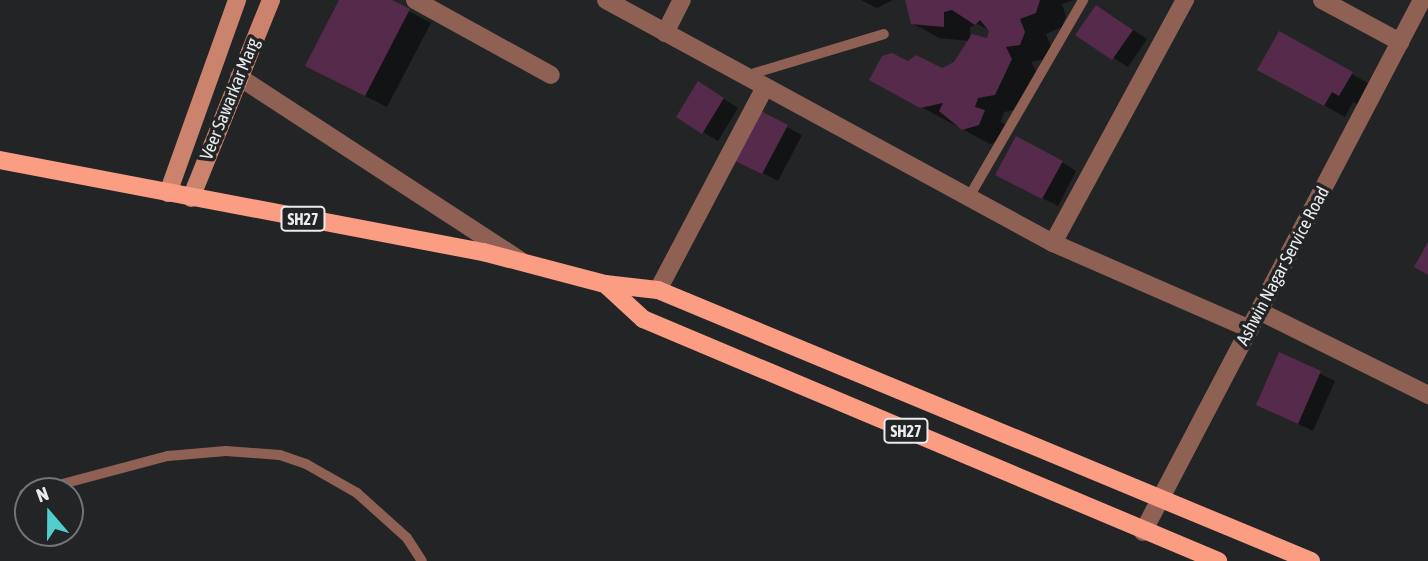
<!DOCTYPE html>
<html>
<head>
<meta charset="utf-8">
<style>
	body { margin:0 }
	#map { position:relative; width:1428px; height:561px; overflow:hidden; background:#222426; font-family:"Asap Condensed",sans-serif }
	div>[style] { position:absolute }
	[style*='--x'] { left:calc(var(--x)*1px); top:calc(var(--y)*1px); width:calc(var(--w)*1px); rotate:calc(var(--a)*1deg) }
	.shadow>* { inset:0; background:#0007 }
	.building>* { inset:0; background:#562a4b }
	.lane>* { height:10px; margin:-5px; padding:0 5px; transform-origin:5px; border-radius:5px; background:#8e6154 }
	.street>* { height:18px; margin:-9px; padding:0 9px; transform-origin:9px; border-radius:9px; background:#8e6154 }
	.secondary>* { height:18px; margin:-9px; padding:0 9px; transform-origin:9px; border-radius:9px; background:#cb836e }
	.primary>* { height:18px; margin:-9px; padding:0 9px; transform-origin:9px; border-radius:9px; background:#fb9d83 }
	span { translate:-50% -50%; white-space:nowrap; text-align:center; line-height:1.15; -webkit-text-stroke:7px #222426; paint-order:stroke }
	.shield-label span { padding:2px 5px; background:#222426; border:2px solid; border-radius:5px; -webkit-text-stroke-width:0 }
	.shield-label { font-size:16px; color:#eaebed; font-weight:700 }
	.street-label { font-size:18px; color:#eaebed }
	.north { position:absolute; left:14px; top:477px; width:70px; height:70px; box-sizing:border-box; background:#222426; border:2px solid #727476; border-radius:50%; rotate:340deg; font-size:19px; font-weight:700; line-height:28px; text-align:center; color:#eaebed }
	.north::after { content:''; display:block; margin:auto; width:24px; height:32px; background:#52cdce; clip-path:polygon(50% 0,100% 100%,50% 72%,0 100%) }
</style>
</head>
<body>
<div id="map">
	<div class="shadow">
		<i style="clip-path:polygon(341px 0,388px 0,431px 23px,387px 107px,328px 77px)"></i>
		<i style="clip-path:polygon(861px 0,893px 0,877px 8px)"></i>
		<i style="clip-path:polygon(evenodd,907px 0,1074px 0,1062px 4px,1066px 16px,1062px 27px,1046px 34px,1051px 47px,1046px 59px,1031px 62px,1038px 75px,1021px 109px,1004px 112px,1001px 122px,1010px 127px,1005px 139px,990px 144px,897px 94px,909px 63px,942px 70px,955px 63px,969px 41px,939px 38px,912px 23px,907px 0,978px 24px,990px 31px,988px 40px,970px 40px,970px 27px,978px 24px)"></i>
		<i style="clip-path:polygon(1111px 15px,1147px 39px,1128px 67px,1078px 35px)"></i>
		<i style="clip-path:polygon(1279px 33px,1373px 86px,1361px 107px,1353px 102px,1345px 117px,1259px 69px)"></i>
		<i style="clip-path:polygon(713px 92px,738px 108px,718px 141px,678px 117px)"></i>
		<i style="clip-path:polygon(787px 127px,802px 135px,778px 181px,746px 164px)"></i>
		<i style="clip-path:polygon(1062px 162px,1076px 171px,1058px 206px,1012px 183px)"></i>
		<i style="clip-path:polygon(1280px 354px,1335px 381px,1313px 431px,1258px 405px)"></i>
	</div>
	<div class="building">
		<i style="clip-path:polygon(339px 0,392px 0,410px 9px,365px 96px,305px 66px)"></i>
		<i style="clip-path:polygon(905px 0,1040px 0,1036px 13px,1020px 19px,1025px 32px,1020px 45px,1006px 47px,1012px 59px,995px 95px,978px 98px,975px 107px,985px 110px,979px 125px,962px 130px,939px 111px,943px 103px,920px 108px,869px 80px,882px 56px,892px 53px,908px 61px,916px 55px,942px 68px,954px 62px,972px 34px,987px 38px,989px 31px,980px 20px,975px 25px,952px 10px,944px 12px,944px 27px,911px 24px)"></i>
		<i style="clip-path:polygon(1096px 5px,1133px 30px,1112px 60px,1075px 35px)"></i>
		<i style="clip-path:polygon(1279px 31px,1353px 72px,1339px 96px,1332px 92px,1324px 106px,1257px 70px)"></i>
		<i style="clip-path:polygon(698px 81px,724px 98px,702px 134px,676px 117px)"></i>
		<i style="clip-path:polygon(757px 109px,788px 125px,762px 174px,731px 159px)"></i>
		<i style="clip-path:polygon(1016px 136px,1063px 161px,1042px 199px,995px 175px)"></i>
		<i style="clip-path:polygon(1428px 242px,1428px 275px,1414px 267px)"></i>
		<i style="clip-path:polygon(1279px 352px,1321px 371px,1298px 424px,1256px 405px)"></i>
	</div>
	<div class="lane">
		<i style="--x:745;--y:76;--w:145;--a:-16.8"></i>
		<i style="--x:969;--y:197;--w:228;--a:-59.9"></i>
		<i style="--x:36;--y:491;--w:137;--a:-14.9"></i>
		<i style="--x:168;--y:456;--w:58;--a:-4.9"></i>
		<i style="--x:226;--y:451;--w:54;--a:4.2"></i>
		<i style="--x:280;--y:455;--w:28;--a:19"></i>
		<i style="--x:306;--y:464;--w:59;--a:29.6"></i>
		<i style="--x:357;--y:493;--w:67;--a:42"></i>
		<i style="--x:407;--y:538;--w:27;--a:57"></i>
		<i style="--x:24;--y:494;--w:4;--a:-14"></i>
	</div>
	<div class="street">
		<i style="--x:415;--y:0;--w:155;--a:28.9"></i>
		<i style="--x:606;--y:0;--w:509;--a:28.53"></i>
		<i style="--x:1053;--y:243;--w:277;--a:-61.5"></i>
		<i style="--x:1322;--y:0;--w:89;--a:28.3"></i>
		<i style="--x:665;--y:33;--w:37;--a:-63"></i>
		<i style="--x:239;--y:77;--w:335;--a:33.1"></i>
		<i style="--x:1053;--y:243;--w:215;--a:23.6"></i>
		<i style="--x:658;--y:290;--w:229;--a:-62.2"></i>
		<i style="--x:1259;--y:311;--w:189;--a:26.4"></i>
		<i style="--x:1143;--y:532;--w:601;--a:-62.33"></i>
	</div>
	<div class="secondary">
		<i style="--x:168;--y:193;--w:205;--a:-70.3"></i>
		<i style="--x:191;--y:198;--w:214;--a:-68"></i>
	</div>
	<div class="primary">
		<i style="--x:0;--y:160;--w:492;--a:10.8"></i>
		<i style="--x:483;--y:252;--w:126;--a:14.7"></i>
		<i style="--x:605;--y:284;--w:52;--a:42.6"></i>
		<i style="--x:643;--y:319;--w:624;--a:22.82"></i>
		<i style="--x:605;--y:284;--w:53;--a:6.5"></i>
		<i style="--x:658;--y:290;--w:707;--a:22.54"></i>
	</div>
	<div class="shield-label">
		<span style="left:303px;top:219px">SH27</span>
		<span style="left:906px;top:431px">SH27</span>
	</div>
	<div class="street-label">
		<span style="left:230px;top:99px;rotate:-68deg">Veer Sawarkar Marg</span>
		<span style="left:1283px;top:266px;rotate:-62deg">Ashwin Nagar Service Road</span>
	</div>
	<div class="north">N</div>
</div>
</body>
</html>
